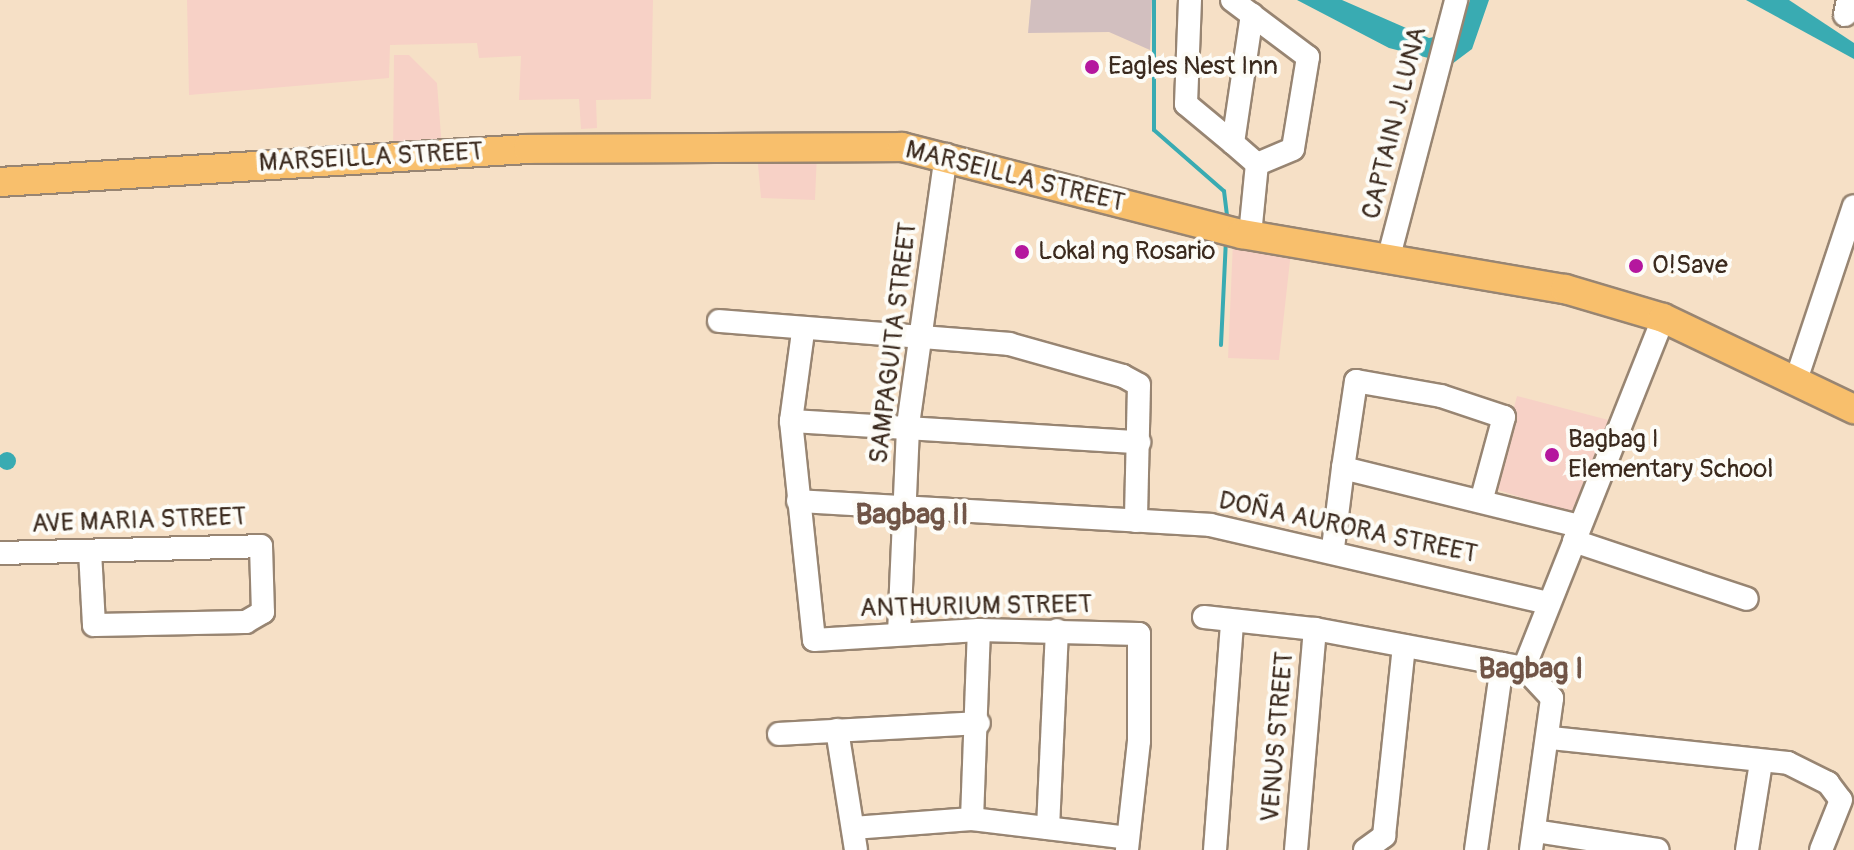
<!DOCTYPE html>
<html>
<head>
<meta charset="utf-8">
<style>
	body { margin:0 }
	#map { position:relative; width:1854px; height:850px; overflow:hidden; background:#f6e0c6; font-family:Pangolin,sans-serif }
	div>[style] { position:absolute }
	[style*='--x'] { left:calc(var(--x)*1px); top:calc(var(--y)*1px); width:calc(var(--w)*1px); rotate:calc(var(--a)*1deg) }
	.built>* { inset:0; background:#f7d1c6 }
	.industrial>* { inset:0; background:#d2bfbf }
	.water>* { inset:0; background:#39abb2 }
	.round { border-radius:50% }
	.stream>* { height:4px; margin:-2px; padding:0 2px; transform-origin:2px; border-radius:2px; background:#39abb2 }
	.roads { filter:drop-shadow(2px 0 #988572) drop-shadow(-2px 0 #988572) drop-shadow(0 2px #988572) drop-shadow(0 -2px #988572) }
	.minor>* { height:22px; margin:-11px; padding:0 11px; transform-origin:11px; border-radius:11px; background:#fff }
	.major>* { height:28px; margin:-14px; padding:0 14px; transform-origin:14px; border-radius:14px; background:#f8bf6c }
	.dots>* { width:22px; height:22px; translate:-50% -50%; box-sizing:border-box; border:4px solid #fdfcf7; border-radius:50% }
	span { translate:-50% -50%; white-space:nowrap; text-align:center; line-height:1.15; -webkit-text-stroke:8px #fdfcf7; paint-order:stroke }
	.poi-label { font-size:26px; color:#3b2a1e }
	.left { translate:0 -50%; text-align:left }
	.street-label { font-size:26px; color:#3b2a1e }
	.quarter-label { font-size:30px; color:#715547; font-weight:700 }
</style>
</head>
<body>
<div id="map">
	<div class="built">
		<i style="clip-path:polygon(187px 0,653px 0,651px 99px,596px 100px,597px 128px,581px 129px,579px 99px,519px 100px,521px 56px,479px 58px,477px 43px,390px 45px,389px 78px,189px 95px)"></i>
		<i style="clip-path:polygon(394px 55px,409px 55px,437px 83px,442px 148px,393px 152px)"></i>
		<i style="clip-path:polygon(757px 154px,817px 154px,815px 200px,761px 198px)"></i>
		<i style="clip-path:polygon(1233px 241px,1291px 252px,1279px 360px,1228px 358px)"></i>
		<i style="clip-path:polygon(1517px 396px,1616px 422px,1578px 516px,1492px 488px)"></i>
	</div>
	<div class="industrial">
		<i style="clip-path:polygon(1031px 0,1152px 0,1150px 50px,1109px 32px,1028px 33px)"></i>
	</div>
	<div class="water">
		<i style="clip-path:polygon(1297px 0,1342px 0,1429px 38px,1459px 32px,1470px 0,1489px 0,1472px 49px,1452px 64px,1389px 48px)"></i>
		<i style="clip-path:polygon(1746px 0,1789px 0,1854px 43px,1854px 59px)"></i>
		<i class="round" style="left:-2px;top:452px;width:18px;height:18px"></i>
	</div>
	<div class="stream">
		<i style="--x:1154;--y:0;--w:130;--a:90"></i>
		<i style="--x:1154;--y:130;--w:93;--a:41.1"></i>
		<i style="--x:1224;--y:191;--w:25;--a:83"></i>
		<i style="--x:1221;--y:345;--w:106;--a:-87.3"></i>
	</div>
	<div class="roads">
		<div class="minor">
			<i style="--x:1190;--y:0;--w:104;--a:92.2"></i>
			<i style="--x:1186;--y:104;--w:61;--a:39.7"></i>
			<i style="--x:1232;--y:0;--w:95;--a:36.9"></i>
			<i style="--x:1308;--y:57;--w:93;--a:99.3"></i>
			<i style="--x:1293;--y:149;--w:39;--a:157"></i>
			<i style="--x:1845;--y:15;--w:15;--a:-79"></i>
			<i style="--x:1250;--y:235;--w:71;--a:-84.4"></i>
			<i style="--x:1257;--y:164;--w:32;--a:-139"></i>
			<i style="--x:1233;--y:143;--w:130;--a:-81.6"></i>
			<i style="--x:1388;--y:260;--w:269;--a:-75.3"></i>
			<i style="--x:719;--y:321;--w:291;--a:4.5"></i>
			<i style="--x:1009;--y:344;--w:118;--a:15.7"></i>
			<i style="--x:1123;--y:376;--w:18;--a:29"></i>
			<i style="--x:1139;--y:385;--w:136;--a:91.3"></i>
			<i style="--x:803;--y:332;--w:90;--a:97.7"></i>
			<i style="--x:791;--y:421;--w:220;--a:84"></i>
			<i style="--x:814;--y:640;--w:165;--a:-3.5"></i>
			<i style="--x:979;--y:630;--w:160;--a:1.4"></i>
			<i style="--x:1139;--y:634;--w:107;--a:90"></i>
			<i style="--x:1139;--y:741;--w:110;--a:96.3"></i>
			<i style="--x:1796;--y:380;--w:183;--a:-71.6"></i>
			<i style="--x:791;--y:421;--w:349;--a:3.5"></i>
			<i style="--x:1482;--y:498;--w:84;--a:-74.8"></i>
			<i style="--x:1504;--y:417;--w:66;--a:-161.6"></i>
			<i style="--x:1441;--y:396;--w:86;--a:-170"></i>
			<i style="--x:1356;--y:381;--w:88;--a:98.5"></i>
			<i style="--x:1343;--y:468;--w:244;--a:13.8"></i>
			<i style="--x:798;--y:501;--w:413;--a:3.3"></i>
			<i style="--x:1210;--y:525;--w:348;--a:13"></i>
			<i style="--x:1574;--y:541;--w:182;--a:18.5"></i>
			<i style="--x:1333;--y:548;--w:81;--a:-82.9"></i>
			<i style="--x:0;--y:553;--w:261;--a:-1.5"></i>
			<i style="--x:261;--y:546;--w:66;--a:88.3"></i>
			<i style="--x:263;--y:612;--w:20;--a:150"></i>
			<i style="--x:246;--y:622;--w:152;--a:178.9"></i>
			<i style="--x:94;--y:625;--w:73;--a:-93.1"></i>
			<i style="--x:1204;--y:617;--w:112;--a:6.2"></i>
			<i style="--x:1315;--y:629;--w:213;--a:10.6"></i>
			<i style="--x:899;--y:634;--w:209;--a:-87.5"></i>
			<i style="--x:908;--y:425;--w:273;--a:-82"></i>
			<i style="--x:837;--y:730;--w:121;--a:81"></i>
			<i style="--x:779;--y:734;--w:200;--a:-3.1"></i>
			<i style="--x:1551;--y:738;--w:238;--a:6"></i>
			<i style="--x:1788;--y:763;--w:45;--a:26.6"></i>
			<i style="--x:1828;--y:783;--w:21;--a:53"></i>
			<i style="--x:1841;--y:800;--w:54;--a:111.8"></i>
			<i style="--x:972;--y:819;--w:189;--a:-87.9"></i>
			<i style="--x:853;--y:828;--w:119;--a:-4.3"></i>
			<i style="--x:972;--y:819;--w:157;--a:6.9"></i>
			<i style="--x:1048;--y:828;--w:198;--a:-87.4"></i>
			<i style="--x:1535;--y:831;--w:124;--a:8.8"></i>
			<i style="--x:1215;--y:850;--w:229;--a:-85.7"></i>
			<i style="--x:1296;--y:850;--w:222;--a:-85.1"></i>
			<i style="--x:1365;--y:850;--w:24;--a:-36"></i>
			<i style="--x:1384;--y:836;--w:191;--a:-84"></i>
			<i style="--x:1476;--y:850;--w:188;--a:-82"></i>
			<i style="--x:1531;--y:850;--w:153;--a:-82.1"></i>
			<i style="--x:1552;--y:698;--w:41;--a:-133"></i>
			<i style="--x:1524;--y:668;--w:377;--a:-68.3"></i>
			<i style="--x:1747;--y:850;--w:88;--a:-80.9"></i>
		</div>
		<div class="major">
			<i style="--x:0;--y:182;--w:529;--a:-3.58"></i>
			<i style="--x:528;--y:149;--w:374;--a:-0.3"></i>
			<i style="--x:902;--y:147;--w:351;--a:14.4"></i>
			<i style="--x:1242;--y:234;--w:328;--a:9.7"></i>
			<i style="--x:1565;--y:289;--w:102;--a:16.5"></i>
			<i style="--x:1663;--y:318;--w:212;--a:25.5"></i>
		</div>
	</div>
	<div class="dots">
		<i style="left:1092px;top:67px;background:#b5179e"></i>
		<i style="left:1022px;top:252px;background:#b5179e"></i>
		<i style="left:1636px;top:266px;background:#b5179e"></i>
		<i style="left:1552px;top:455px;background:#b5179e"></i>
	</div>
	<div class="poi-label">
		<span class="left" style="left:1108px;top:67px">Eagles Nest Inn</span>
		<span class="left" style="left:1038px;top:252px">Lokal ng Rosario</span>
		<span class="left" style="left:1652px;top:266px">O!Save</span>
		<span class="left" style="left:1568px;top:455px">Bagbag I<br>Elementary School</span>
	</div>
	<div class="street-label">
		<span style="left:1395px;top:123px;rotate:-76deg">CAPTAIN J. LUNA</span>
		<span style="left:371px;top:158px;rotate:-3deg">MARSEILLA STREET</span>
		<span style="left:1015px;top:177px;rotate:14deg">MARSEILLA STREET</span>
		<span style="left:894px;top:343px;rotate:-83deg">SAMPAGUITA STREET</span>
		<span style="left:139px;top:521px;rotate:-2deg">AVE MARIA STREET</span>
		<span style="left:1348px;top:528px;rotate:12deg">DOÑA AURORA STREET</span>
		<span style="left:976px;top:607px;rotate:-1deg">ANTHURIUM STREET</span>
		<span style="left:1278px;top:737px;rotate:-85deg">VENUS STREET</span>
	</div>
	<div class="quarter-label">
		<span style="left:912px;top:515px">Bagbag II</span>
		<span style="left:1531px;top:669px">Bagbag I</span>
	</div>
</div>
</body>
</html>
